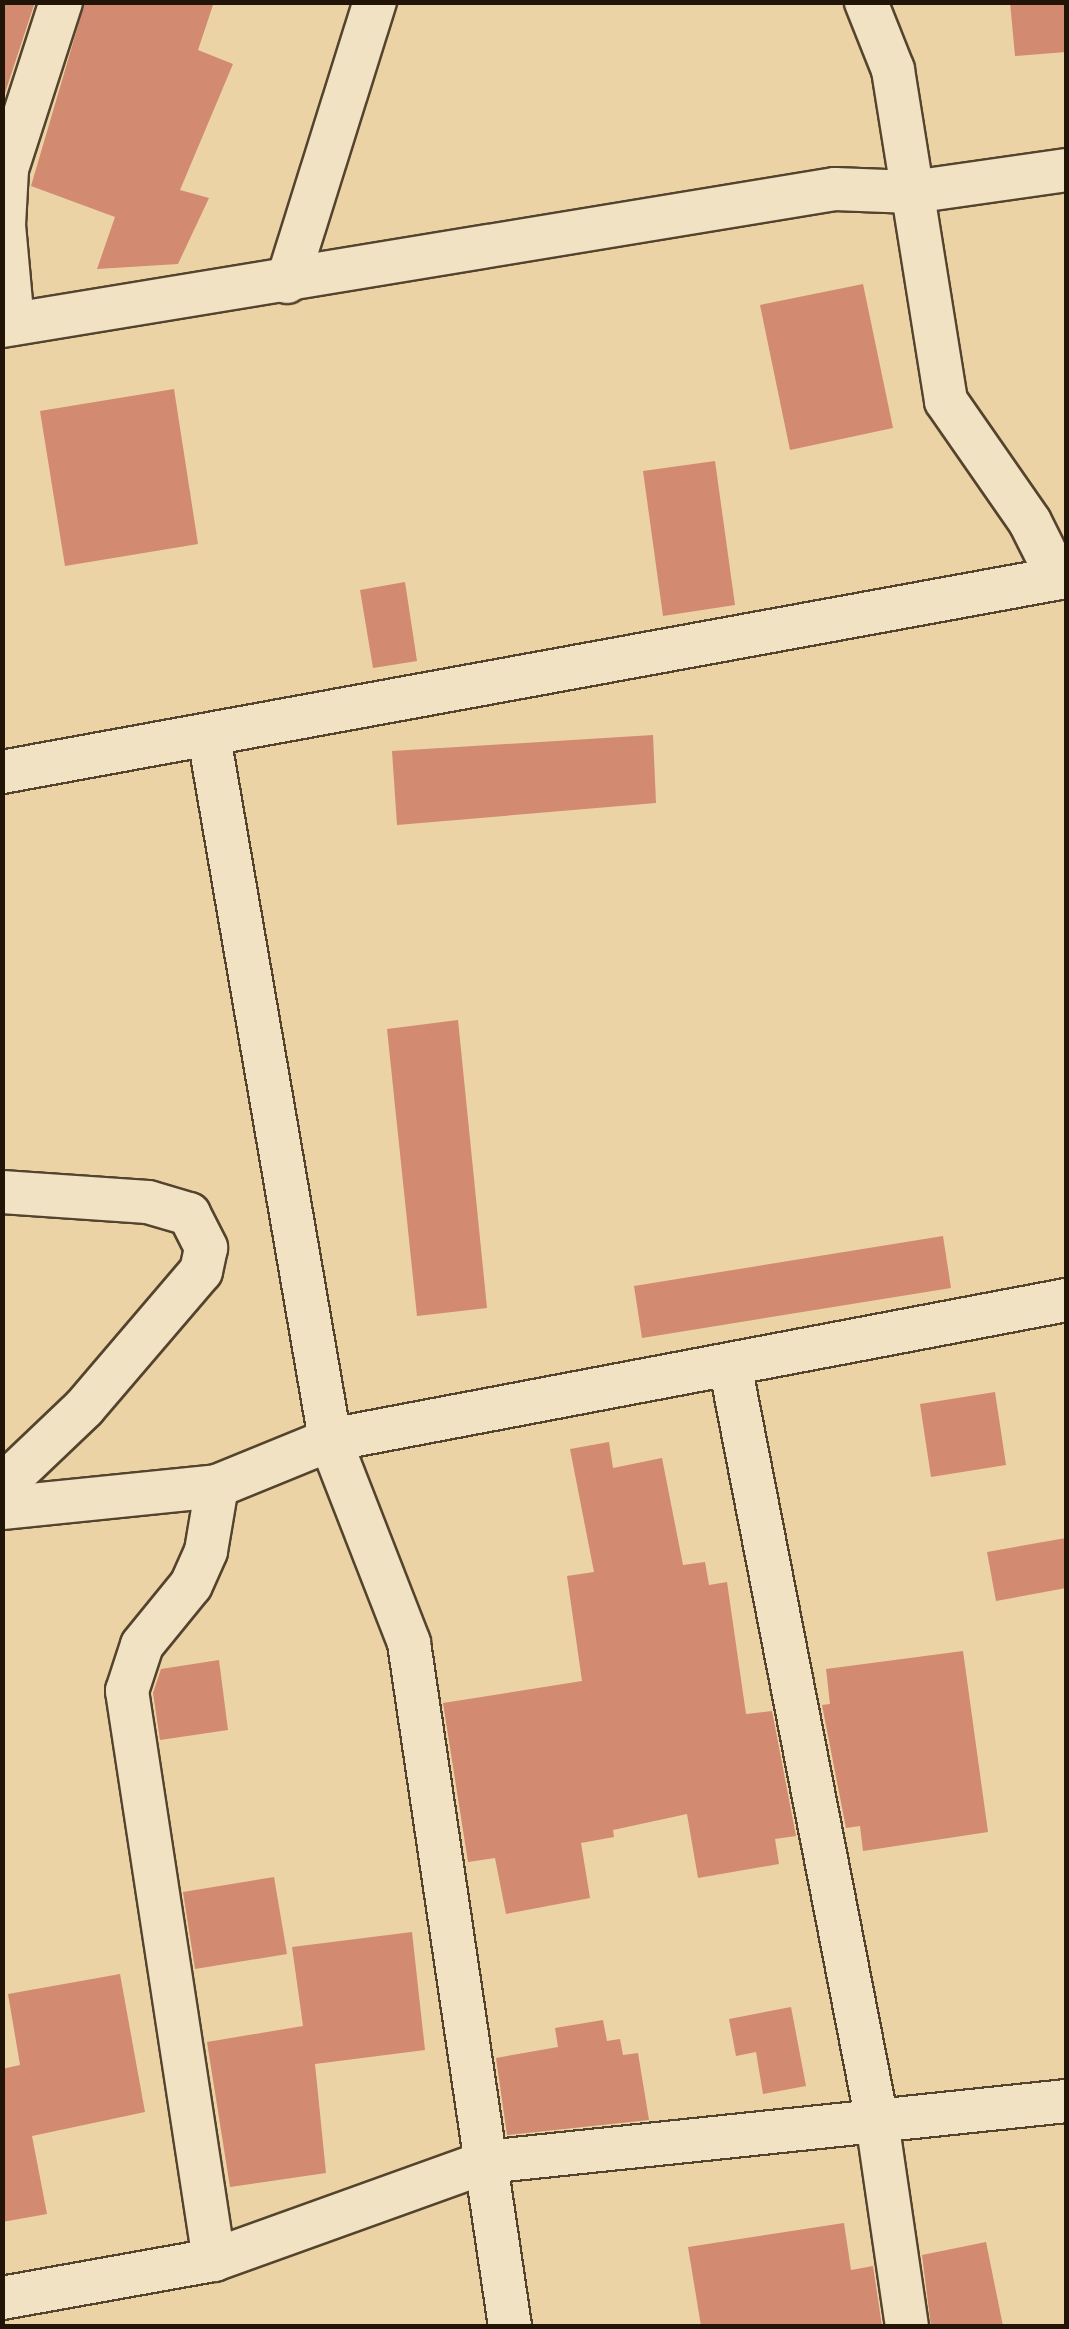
<!DOCTYPE html>
<html>
<head>
<meta charset="utf-8">
<style>
	body { margin:0 }
	#map { position:relative; width:1069px; height:2329px; overflow:hidden; background:#ebd3a5; font-family:"Gentium Book Plus",serif }
	div>[style] { position:absolute }
	[style*='--x'] { left:calc(var(--x)*1px); top:calc(var(--y)*1px); width:calc(var(--w)*1px); rotate:calc(var(--a)*1deg) }
	.building>* { inset:0; background:#d28a71 }
	.roads { filter:drop-shadow(2px 0 #54442e) drop-shadow(-2px 0 #54442e) drop-shadow(0 2px #54442e) drop-shadow(0 -2px #54442e) }
	.minor>* { height:42px; margin:-21px; padding:0 21px; transform-origin:21px; border-radius:21px; background:#f2e2c4 }
	span { translate:-50% -50%; white-space:nowrap; text-align:center; line-height:1.15; -webkit-text-stroke:9px #f2e2c4; paint-order:stroke }
	.frame { position:absolute; inset:0; border:5px solid #221507; pointer-events:none }
</style>
</head>
<body>
<div id="map">
	<div class="building">
		<i style="clip-path:polygon(2px 2px,35px 2px,2px 102px)"></i>
		<i style="clip-path:polygon(85px 2px,214px 2px,198px 50px,233px 64px,180px 190px,209px 198px,178px 264px,97px 269px,115px 217px,31px 186px)"></i>
		<i style="clip-path:polygon(1010px 2px,1066px 2px,1066px 52px,1015px 56px)"></i>
		<i style="clip-path:polygon(863px 284px,893px 428px,790px 450px,760px 305px)"></i>
		<i style="clip-path:polygon(174px 389px,198px 544px,65px 566px,40px 411px)"></i>
		<i style="clip-path:polygon(715px 461px,735px 605px,663px 616px,643px 471px)"></i>
		<i style="clip-path:polygon(405px 582px,417px 661px,373px 668px,360px 590px)"></i>
		<i style="clip-path:polygon(653px 735px,656px 803px,397px 825px,392px 751px)"></i>
		<i style="clip-path:polygon(458px 1020px,487px 1308px,417px 1316px,387px 1029px)"></i>
		<i style="clip-path:polygon(943px 1236px,951px 1288px,642px 1338px,634px 1286px)"></i>
		<i style="clip-path:polygon(995px 1392px,1006px 1465px,931px 1477px,920px 1404px)"></i>
		<i style="clip-path:polygon(609px 1442px,613px 1468px,662px 1458px,683px 1565px,705px 1562px,709px 1585px,727px 1582px,746px 1714px,772px 1711px,796px 1836px,775px 1839px,779px 1864px,698px 1878px,687px 1814px,613px 1830px,614px 1837px,581px 1843px,590px 1898px,506px 1914px,495px 1858px,468px 1862px,443px 1703px,582px 1681px,567px 1576px,594px 1572px,570px 1449px)"></i>
		<i style="clip-path:polygon(1066px 1538px,1066px 1588px,996px 1601px,987px 1552px)"></i>
		<i style="clip-path:polygon(963px 1651px,988px 1832px,863px 1851px,860px 1826px,846px 1828px,822px 1705px,830px 1704px,826px 1669px)"></i>
		<i style="clip-path:polygon(219px 1660px,228px 1730px,160px 1740px,153px 1693px,161px 1669px)"></i>
		<i style="clip-path:polygon(274px 1877px,287px 1954px,195px 1969px,183px 1892px)"></i>
		<i style="clip-path:polygon(412px 1932px,425px 2050px,315px 2064px,326px 2173px,230px 2187px,207px 2042px,303px 2026px,292px 1947px)"></i>
		<i style="clip-path:polygon(120px 1974px,145px 2112px,32px 2136px,47px 2214px,2px 2222px,2px 2069px,20px 2065px,8px 1994px)"></i>
		<i style="clip-path:polygon(791px 2007px,806px 2086px,763px 2094px,756px 2052px,736px 2056px,729px 2019px)"></i>
		<i style="clip-path:polygon(603px 2020px,607px 2041px,620px 2039px,623px 2055px,638px 2053px,649px 2120px,507px 2135px,496px 2058px,558px 2047px,555px 2028px)"></i>
		<i style="clip-path:polygon(844px 2223px,851px 2270px,873px 2266px,882px 2326px,701px 2326px,688px 2247px)"></i>
		<i style="clip-path:polygon(986px 2242px,1003px 2326px,931px 2326px,922px 2255px)"></i>
	</div>
	<div class="roads">
		<div class="minor">
			<i style="--x:866;--y:2;--w:73;--a:68.3"></i>
			<i style="--x:893;--y:70;--w:335;--a:80.9"></i>
			<i style="--x:946;--y:401;--w:147;--a:55.2"></i>
			<i style="--x:1030;--y:522;--w:63;--a:63.4"></i>
			<i style="--x:287;--y:282;--w:294;--a:-72.6"></i>
			<i style="--x:13;--y:324;--w:99;--a:-95.2"></i>
			<i style="--x:4;--y:225;--w:56;--a:-86.9"></i>
			<i style="--x:7;--y:169;--w:176;--a:-72.1"></i>
			<i style="--x:2;--y:326;--w:844;--a:-9.34"></i>
			<i style="--x:835;--y:189;--w:77;--a:2.2"></i>
			<i style="--x:912;--y:192;--w:156;--a:-8.1"></i>
			<i style="--x:209;--y:737;--w:713;--a:80.23"></i>
			<i style="--x:330;--y:1440;--w:218;--a:68.7"></i>
			<i style="--x:409;--y:1643;--w:690;--a:81.59"></i>
			<i style="--x:2;--y:772;--w:1082;--a:-10.39"></i>
			<i style="--x:2;--y:1192;--w:146;--a:3.9"></i>
			<i style="--x:148;--y:1202;--w:43;--a:16.3"></i>
			<i style="--x:189;--y:1214;--w:38;--a:63"></i>
			<i style="--x:206;--y:1248;--w:24;--a:102"></i>
			<i style="--x:201;--y:1271;--w:180;--a:130.5"></i>
			<i style="--x:84;--y:1408;--w:113;--a:136.4"></i>
			<i style="--x:730;--y:1365;--w:770;--a:79"></i>
			<i style="--x:877;--y:2121;--w:207;--a:81.7"></i>
			<i style="--x:2;--y:1508;--w:216;--a:-5.8"></i>
			<i style="--x:217;--y:1486;--w:122;--a:-22.2"></i>
			<i style="--x:330;--y:1440;--w:749;--a:-10.77"></i>
			<i style="--x:214;--y:2260;--w:576;--a:-98.69"></i>
			<i style="--x:127;--y:1691;--w:48;--a:-71.9"></i>
			<i style="--x:142;--y:1645;--w:77;--a:-50.8"></i>
			<i style="--x:191;--y:1585;--w:37;--a:-66"></i>
			<i style="--x:206;--y:1551;--w:66;--a:-80.4"></i>
			<i style="--x:2;--y:2298;--w:215;--a:-10.2"></i>
			<i style="--x:214;--y:2260;--w:289;--a:-19.8"></i>
			<i style="--x:486;--y:2162;--w:583;--a:-6"></i>
		</div>
	</div>
	<div class="frame"></div>
</div>
</body>
</html>
